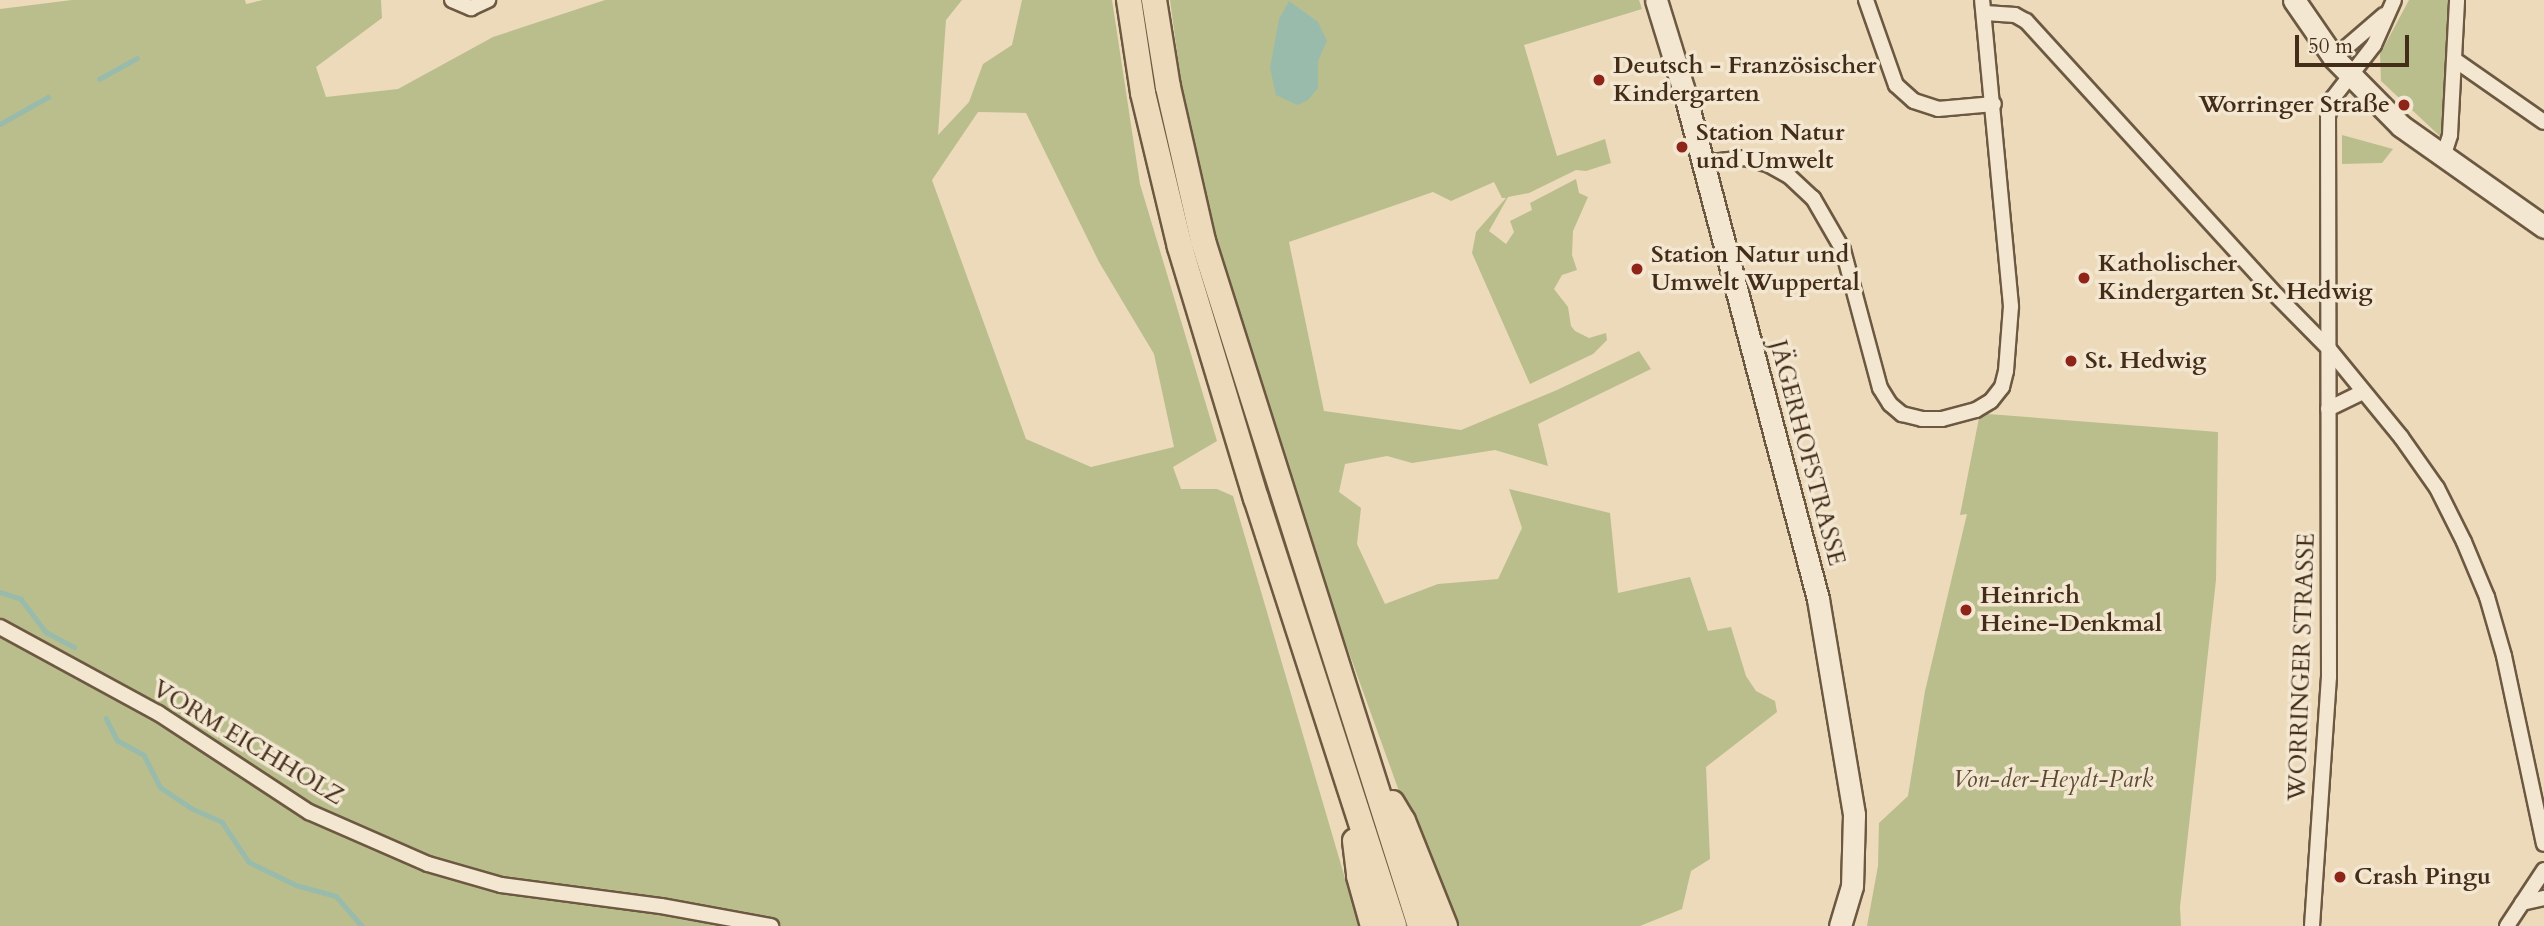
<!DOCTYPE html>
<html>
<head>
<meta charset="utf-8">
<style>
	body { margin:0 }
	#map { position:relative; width:2544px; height:926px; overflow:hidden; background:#ecdaba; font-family:Cardo,serif }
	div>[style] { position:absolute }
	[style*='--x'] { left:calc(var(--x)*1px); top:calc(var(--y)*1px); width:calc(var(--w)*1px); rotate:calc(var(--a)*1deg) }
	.green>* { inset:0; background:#babe8d }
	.water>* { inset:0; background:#99bbab }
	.stream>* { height:4.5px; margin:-2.25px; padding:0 2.25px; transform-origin:2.25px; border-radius:2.25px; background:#99bbab }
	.roads { filter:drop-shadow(2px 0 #6d5841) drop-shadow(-2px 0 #6d5841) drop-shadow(0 2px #6d5841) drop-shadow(0 -2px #6d5841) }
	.minor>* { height:14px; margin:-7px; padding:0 7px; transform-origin:7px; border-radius:7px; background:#f3e7d2 }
	.secondary>* { height:21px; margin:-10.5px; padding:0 10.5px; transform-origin:10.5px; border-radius:10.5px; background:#f3e7d2 }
	.trunk>* { height:24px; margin:-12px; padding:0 12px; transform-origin:12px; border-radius:12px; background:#ecdaba }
	.dots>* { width:19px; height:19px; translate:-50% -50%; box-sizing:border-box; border:4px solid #f3e7d2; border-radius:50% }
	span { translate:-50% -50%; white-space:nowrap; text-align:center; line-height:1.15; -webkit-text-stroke:7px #f3e7d2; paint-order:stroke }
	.poi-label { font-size:24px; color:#432d19; font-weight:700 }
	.left { translate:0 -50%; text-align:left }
	.right { translate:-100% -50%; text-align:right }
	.street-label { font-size:24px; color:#432d19 }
	.park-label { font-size:24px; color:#5b4a30; font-style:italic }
	.scale { position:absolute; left:2295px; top:35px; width:114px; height:32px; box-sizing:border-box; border:4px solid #432d19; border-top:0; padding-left:9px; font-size:21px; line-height:24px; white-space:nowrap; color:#432d19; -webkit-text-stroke:5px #f3e7d2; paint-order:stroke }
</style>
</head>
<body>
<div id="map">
	<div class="green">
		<i style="clip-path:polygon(evenodd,72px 0,245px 0,246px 4px,263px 0,381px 0,382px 18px,316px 67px,326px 97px,398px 89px,493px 37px,605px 0,962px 0,946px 20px,938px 135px,969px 102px,983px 64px,1012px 45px,1022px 0,1112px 0,1140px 184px,1217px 441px,1173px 467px,1181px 489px,1217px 489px,1233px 496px,1359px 926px,0 926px,0 9px,72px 0,978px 112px,1026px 113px,1099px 262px,1154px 354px,1174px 447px,1091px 467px,1026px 439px,932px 180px,978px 112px)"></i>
		<i style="clip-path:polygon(1170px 0,1639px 0,1642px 9px,1524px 45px,1557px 156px,1605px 139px,1611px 163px,1586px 171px,1576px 170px,1529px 193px,1508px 197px,1489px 231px,1506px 244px,1514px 232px,1510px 221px,1532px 210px,1530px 203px,1576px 179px,1579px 193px,1588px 197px,1573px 231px,1572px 255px,1577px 270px,1562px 275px,1554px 289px,1568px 307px,1571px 326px,1575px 331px,1589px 338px,1606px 333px,1607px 340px,1593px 354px,1530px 384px,1472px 253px,1476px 232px,1506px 198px,1502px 198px,1494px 182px,1451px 201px,1433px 192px,1289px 242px,1324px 411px,1461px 430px,1557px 390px,1639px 351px,1651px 369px,1538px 424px,1548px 466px,1495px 450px,1412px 463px,1387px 456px,1345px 464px,1339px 492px,1361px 508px,1357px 544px,1385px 604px,1438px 584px,1498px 579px,1522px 528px,1509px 489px,1610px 513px,1618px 593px,1690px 577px,1708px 631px,1731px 627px,1746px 676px,1756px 691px,1775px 701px,1777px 712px,1706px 767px,1710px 859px,1691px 871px,1682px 909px,1640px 926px,1454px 926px,1417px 841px,1278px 456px,1224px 283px,1181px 82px)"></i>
		<i style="clip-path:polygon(2409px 0,2451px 0,2443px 139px,2381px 81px,2380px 54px)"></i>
		<i style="clip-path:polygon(2342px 135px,2393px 149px,2382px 163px,2342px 164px)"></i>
		<i style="clip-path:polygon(1988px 414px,2218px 432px,2216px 580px,2180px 907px,2181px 926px,1867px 926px,1878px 866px,1879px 823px,1908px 796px,1925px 691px,1967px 514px,1960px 515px,1979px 418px)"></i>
	</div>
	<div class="water">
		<i style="clip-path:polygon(1289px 1px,1318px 22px,1327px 41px,1318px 61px,1318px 88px,1308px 100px,1297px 105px,1276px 95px,1270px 68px,1279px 19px)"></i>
	</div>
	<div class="stream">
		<i style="--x:99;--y:79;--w:43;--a:-28.9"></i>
		<i style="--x:0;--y:124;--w:55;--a:-29.4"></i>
		<i style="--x:0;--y:592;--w:22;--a:18"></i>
		<i style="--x:21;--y:599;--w:41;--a:52.9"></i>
		<i style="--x:46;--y:632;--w:32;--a:28"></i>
		<i style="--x:106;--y:718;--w:25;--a:63"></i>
		<i style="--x:117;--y:740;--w:31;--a:29"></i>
		<i style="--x:144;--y:755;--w:36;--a:63"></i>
		<i style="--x:160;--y:787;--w:37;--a:34"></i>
		<i style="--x:191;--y:808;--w:34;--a:24"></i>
		<i style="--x:222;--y:822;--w:48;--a:56"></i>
		<i style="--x:249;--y:862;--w:52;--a:26.1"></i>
		<i style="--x:296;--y:885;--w:41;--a:15.4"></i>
		<i style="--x:336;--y:896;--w:40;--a:49"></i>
	</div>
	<div class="roads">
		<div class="minor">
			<i style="--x:452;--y:0;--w:21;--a:23"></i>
			<i style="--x:471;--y:8;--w:19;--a:-25"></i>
			<i style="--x:1866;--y:0;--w:90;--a:70.6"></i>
			<i style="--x:1896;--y:85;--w:24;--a:42"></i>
			<i style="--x:1914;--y:101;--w:25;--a:18"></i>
			<i style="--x:1938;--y:109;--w:56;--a:-5.1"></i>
			<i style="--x:1985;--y:13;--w:30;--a:4"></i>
			<i style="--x:2015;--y:15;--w:13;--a:29"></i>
			<i style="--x:2026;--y:21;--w:371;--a:47.6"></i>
			<i style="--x:2276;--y:295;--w:76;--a:45.5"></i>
			<i style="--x:2329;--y:349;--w:114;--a:50.7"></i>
			<i style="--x:2401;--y:437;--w:62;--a:54.8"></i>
			<i style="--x:2437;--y:488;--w:60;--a:63.4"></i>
			<i style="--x:2464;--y:542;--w:60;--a:67.3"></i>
			<i style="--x:2487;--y:597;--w:61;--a:73.9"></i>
			<i style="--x:2504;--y:656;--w:192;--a:78"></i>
			<i style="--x:2334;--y:58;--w:66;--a:-40.7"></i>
			<i style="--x:2455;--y:60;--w:108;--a:34.9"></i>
			<i style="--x:2443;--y:157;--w:23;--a:-72"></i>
			<i style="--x:2450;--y:135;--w:135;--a:-87"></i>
			<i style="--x:1703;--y:163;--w:42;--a:-6.8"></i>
			<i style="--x:1745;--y:158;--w:25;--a:16"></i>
			<i style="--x:1769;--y:165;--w:23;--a:29"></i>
			<i style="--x:1789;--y:176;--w:33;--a:43"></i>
			<i style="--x:1813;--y:198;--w:60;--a:60"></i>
			<i style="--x:1843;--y:250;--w:143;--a:75"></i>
			<i style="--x:1880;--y:388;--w:19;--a:58"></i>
			<i style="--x:1890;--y:404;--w:16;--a:40"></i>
			<i style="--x:1902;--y:414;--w:21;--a:14"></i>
			<i style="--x:1922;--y:419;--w:20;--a:0"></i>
			<i style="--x:1942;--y:419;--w:35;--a:-15"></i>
			<i style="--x:1976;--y:410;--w:17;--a:-31"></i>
			<i style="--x:1991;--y:401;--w:18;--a:-52"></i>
			<i style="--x:2002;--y:387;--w:16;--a:-76"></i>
			<i style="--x:2006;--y:371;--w:65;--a:-85.6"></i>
			<i style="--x:2011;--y:306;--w:307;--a:-95.4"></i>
			<i style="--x:2328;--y:409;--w:39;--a:-26"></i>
			<i style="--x:0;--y:627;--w:180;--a:28.6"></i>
			<i style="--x:158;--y:713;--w:181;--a:33.3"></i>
			<i style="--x:309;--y:812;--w:130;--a:23.6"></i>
			<i style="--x:428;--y:864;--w:76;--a:16"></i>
			<i style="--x:501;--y:885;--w:161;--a:7.5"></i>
			<i style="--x:661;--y:906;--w:112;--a:10.3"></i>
			<i style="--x:2522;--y:903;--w:23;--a:-13"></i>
			<i style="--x:2312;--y:926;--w:250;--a:-86.1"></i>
			<i style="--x:2329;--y:677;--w:561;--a:-90.1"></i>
			<i style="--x:2328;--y:116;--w:19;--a:-74"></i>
			<i style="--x:2333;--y:98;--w:67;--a:-52.3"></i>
			<i style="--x:2374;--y:45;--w:49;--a:-66"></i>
			<i style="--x:2507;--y:926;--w:67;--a:-56.5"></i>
		</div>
		<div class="secondary">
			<i style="--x:1656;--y:0;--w:95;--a:72.9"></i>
			<i style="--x:1684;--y:91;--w:525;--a:75.22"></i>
			<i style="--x:1818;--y:599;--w:219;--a:80.5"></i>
			<i style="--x:1854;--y:815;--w:71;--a:91.6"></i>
			<i style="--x:1852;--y:886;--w:42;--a:106.7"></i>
			<i style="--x:2294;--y:0;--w:70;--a:55.4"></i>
			<i style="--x:2334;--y:58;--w:95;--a:45.4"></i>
			<i style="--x:2401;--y:126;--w:175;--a:35.2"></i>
		</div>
		<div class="trunk">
			<i style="--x:1129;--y:0;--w:94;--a:81.4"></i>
			<i style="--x:1143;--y:93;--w:158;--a:76.5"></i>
			<i style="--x:1180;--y:247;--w:262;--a:73.2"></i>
			<i style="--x:1256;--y:498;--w:450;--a:72.1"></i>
			<i style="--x:1154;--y:0;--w:88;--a:80.9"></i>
			<i style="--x:1168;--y:87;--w:158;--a:77.2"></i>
			<i style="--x:1203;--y:241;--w:719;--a:72.42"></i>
			<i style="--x:1392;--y:803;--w:21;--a:59"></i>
			<i style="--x:1403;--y:821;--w:113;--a:68.2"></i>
			<i style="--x:1355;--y:841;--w:35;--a:83"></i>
			<i style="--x:1359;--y:876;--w:52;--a:74.4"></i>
		</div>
	</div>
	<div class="dots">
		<i style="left:1599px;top:80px;background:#8f2418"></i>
		<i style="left:2404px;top:105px;background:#8f2418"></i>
		<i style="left:1682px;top:147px;background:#8f2418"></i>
		<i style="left:1637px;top:269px;background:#8f2418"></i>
		<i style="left:2084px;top:278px;background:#8f2418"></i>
		<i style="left:2071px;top:361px;background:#8f2418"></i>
		<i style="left:1966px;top:610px;background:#8f2418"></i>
		<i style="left:2340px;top:877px;background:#8f2418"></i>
	</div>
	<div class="poi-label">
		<span class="left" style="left:1613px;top:80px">Deutsch - Französischer<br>Kindergarten</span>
		<span class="right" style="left:2390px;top:105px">Worringer Straße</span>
		<span class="left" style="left:1696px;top:147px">Station Natur<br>und Umwelt</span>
		<span class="left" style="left:1651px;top:269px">Station Natur und<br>Umwelt Wuppertal</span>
		<span class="left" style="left:2098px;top:278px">Katholischer<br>Kindergarten St. Hedwig</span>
		<span class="left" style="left:2085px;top:361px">St. Hedwig</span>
		<span class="left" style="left:1980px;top:610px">Heinrich<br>Heine-Denkmal</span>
		<span class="left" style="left:2354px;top:877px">Crash Pingu</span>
	</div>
	<div class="street-label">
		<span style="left:1807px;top:453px;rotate:75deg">JÄGERHOFSTRASSE</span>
		<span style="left:2302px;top:667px;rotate:-88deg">WORRINGER STRASSE</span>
		<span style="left:248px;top:743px;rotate:31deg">VORM EICHHOLZ</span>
	</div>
	<div class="park-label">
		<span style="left:2053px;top:780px">Von-der-Heydt-Park</span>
	</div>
	<div class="scale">50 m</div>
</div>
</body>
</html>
